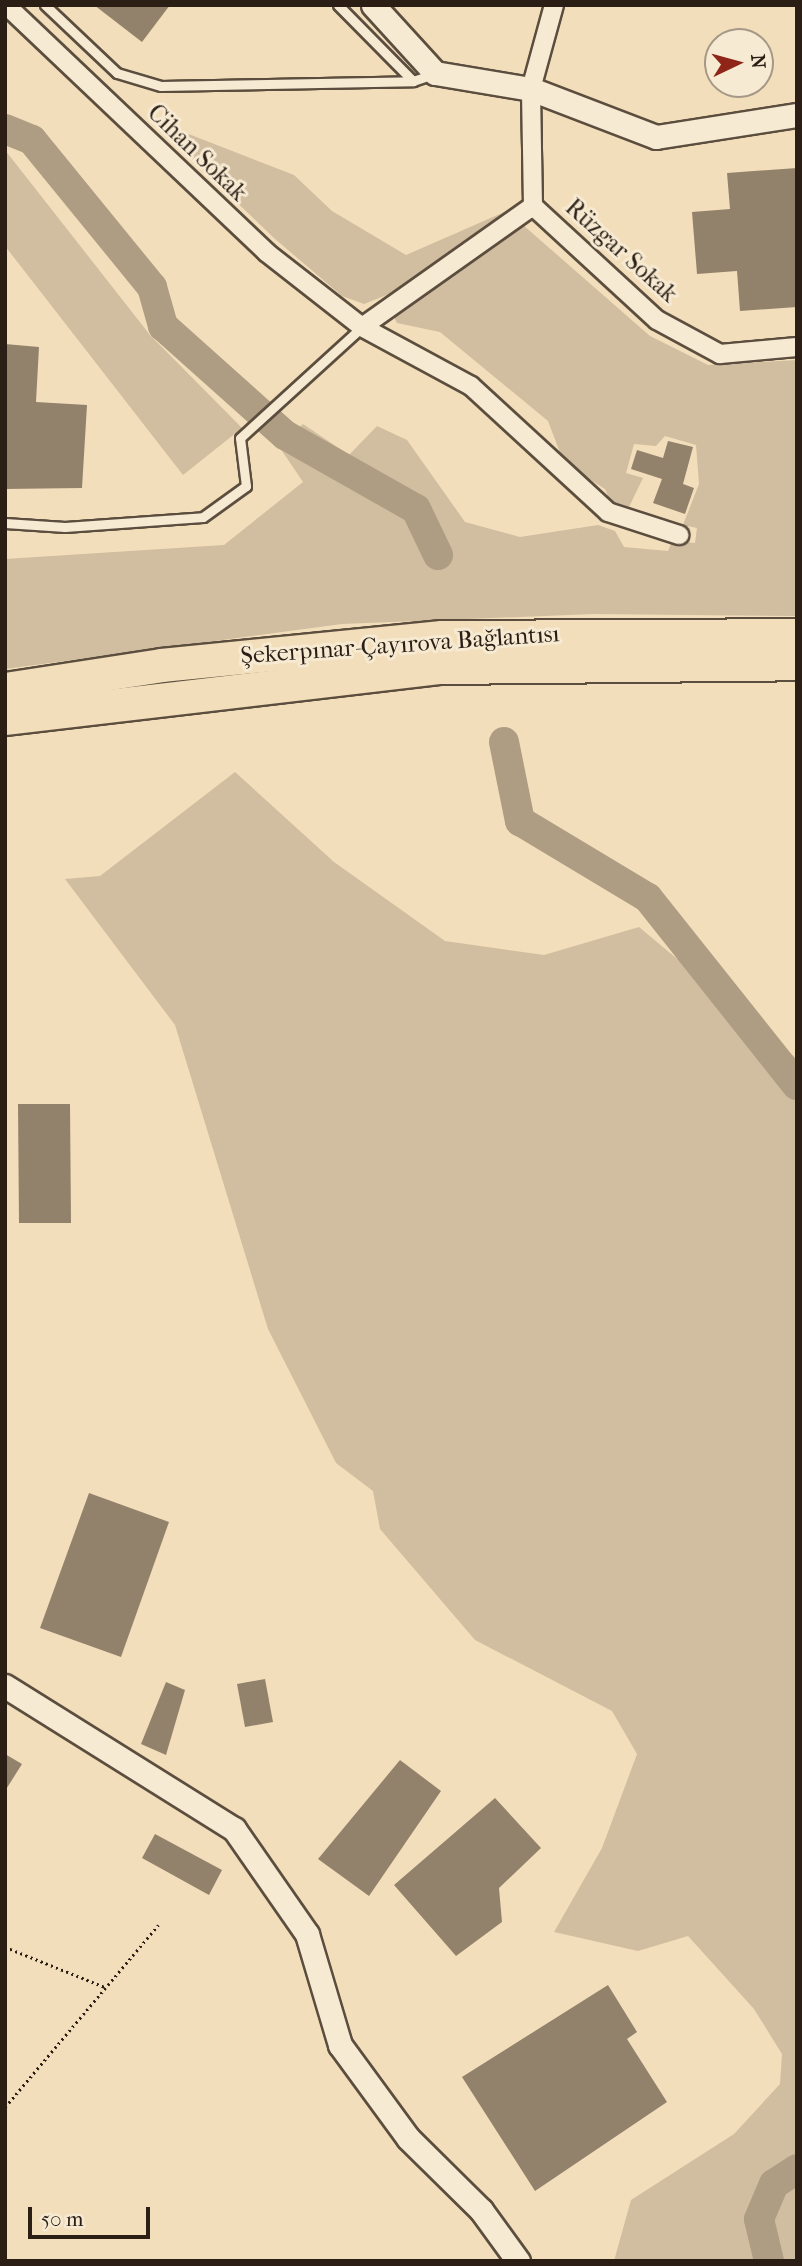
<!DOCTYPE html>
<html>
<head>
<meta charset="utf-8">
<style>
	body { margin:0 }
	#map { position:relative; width:802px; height:2266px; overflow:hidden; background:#f3debb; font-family:"IM FELL French Canon",serif }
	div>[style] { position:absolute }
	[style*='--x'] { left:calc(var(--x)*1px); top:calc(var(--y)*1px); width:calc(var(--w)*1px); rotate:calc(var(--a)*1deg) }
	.green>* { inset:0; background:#d1bd9f }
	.river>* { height:30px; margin:-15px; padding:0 15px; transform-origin:15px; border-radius:15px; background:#af9d83 }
	.building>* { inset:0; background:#93826b }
	.path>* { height:2.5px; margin-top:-1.25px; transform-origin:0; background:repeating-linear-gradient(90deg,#2a1e15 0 2px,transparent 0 5.5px) }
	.roads { filter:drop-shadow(2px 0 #5c4e3e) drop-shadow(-2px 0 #5c4e3e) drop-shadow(0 2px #5c4e3e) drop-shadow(0 -2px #5c4e3e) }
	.service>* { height:9px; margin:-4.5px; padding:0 4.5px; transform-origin:4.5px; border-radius:4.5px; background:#f7ead3 }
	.minor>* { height:18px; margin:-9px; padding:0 9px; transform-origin:9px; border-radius:9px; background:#f7ead3 }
	.tertiary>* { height:23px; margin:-11.5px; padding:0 11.5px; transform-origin:11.5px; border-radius:11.5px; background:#f7ead3 }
	.motorway>* { height:33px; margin:-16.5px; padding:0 16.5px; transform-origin:16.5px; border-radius:16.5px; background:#f3debb }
	span { translate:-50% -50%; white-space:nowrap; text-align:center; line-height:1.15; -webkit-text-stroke:6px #f7ead3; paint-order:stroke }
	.street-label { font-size:24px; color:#2a1e15 }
	.frame { position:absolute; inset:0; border:7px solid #2a1e15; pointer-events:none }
	.north { position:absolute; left:704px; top:28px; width:70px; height:70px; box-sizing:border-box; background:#f7ead3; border:2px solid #a59887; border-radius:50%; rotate:85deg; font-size:19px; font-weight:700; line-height:28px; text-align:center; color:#2a1e15 }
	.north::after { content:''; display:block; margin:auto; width:24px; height:32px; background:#8f2418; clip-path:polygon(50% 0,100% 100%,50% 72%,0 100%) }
	.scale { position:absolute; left:28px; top:2207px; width:122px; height:32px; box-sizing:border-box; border:4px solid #2a1e15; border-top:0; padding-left:9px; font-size:21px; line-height:24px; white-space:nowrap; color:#2a1e15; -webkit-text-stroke:5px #f7ead3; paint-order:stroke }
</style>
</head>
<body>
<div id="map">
	<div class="green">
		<i style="clip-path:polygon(150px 119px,294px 175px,332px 211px,406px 255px,509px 210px,399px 290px,364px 304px,342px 296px,274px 238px)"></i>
		<i style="clip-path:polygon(5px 150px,150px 335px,242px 428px,183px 475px,5px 246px)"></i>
		<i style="clip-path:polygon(523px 225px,650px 336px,708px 365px,797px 360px,797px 616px,593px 614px,342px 624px,5px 669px,5px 559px,224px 545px,303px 482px,278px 445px,303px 424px,349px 455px,377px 426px,407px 440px,465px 522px,520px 537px,598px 525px,615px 531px,624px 547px,668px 551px,672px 541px,695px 543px,697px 528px,683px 525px,699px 484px,696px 445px,665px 436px,656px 446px,634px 444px,626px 473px,643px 478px,629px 507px,610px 501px,605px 489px,564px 463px,548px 421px,440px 332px,397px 323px,392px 313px)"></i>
		<i style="clip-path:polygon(235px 772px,334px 862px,445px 941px,544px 955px,639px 927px,797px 1059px,797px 2261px,614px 2261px,631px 2200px,734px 2134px,780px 2084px,782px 2054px,754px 2009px,688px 1936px,638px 1951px,554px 1932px,602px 1848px,637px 1754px,612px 1711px,475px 1640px,380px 1529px,373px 1491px,336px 1463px,268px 1329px,175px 1025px,65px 879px,100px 876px)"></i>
	</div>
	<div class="river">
		<i style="--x:5;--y:129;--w:29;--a:22"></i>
		<i style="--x:32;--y:140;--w:190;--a:50.8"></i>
		<i style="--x:152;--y:287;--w:41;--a:74.2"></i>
		<i style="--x:163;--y:326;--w:164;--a:41.8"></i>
		<i style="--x:285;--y:435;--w:150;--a:29.5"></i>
		<i style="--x:416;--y:509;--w:51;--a:64.4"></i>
		<i style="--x:504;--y:742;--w:81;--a:78.6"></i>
		<i style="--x:520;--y:821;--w:149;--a:31"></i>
		<i style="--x:648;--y:898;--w:239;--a:51.5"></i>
		<i style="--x:769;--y:2261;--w:43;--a:-103.4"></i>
		<i style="--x:759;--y:2219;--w:38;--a:-67"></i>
		<i style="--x:774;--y:2184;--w:27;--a:-33"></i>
	</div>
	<div class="building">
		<i style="clip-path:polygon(94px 5px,170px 5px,142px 42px)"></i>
		<i style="clip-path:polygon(797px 168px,797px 307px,740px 311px,737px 271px,697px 274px,692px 212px,730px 209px,727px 173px)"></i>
		<i style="clip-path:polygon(5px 344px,39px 347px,36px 402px,87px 405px,82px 488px,5px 489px)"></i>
		<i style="clip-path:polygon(668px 441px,693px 447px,683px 484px,694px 488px,685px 514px,653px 503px,662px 479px,631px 469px,637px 450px,663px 458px)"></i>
		<i style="clip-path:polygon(18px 1104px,70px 1104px,71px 1223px,19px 1223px)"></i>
		<i style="clip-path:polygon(89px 1493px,169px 1522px,121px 1657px,40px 1628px)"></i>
		<i style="clip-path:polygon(265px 1679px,273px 1722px,245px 1727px,237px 1684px)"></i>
		<i style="clip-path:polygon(166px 1682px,185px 1690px,166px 1755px,141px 1744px)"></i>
		<i style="clip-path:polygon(5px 1754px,22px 1764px,5px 1791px)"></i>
		<i style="clip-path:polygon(400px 1760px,441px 1791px,369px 1896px,318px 1859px)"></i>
		<i style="clip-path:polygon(495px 1798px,541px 1848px,499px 1888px,502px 1922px,456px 1956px,394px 1885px)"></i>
		<i style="clip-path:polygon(155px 1834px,222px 1870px,209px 1895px,142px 1858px)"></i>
		<i style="clip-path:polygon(608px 1985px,637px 2032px,627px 2039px,667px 2102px,535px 2191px,462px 2077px)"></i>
	</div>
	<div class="path">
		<i style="--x:5;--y:1947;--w:108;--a:21.8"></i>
		<i style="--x:5;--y:2107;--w:238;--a:-49.9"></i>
	</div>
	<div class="roads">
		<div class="service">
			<i style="--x:45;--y:5;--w:99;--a:43.4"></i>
			<i style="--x:117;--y:73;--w:46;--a:16.5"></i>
			<i style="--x:161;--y:86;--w:252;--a:-1.1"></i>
			<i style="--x:413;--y:81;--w:21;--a:-19"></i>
			<i style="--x:338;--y:5;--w:107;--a:45.4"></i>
			<i style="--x:5;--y:523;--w:60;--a:3.8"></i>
			<i style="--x:65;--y:527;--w:138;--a:-4.1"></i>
			<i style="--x:203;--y:517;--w:53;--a:-35.8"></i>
			<i style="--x:246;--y:486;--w:48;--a:-97.1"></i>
			<i style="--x:240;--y:438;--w:165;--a:-42.3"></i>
		</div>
		<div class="minor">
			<i style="--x:6;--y:5;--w:359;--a:43.5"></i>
			<i style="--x:266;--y:252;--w:122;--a:38"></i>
			<i style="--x:362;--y:327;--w:209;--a:-35.3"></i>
			<i style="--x:533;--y:206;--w:117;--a:-91"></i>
			<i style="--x:531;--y:89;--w:87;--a:-74.7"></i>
			<i style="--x:533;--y:206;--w:168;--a:42.6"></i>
			<i style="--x:657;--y:320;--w:72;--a:28.4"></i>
			<i style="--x:720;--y:354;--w:77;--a:-5.2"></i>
			<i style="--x:362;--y:327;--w:124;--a:28.4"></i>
			<i style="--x:471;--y:386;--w:186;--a:42.6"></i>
			<i style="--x:608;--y:512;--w:75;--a:17.9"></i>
		</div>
		<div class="tertiary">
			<i style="--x:373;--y:5;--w:92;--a:47.6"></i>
			<i style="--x:435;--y:73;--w:97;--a:9.5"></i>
			<i style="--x:531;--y:89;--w:134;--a:21"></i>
			<i style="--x:656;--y:137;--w:143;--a:-8.9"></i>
			<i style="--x:5;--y:1686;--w:270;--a:32"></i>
			<i style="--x:234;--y:1829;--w:128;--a:55.2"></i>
			<i style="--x:307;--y:1934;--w:116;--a:73.4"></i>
			<i style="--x:340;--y:2045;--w:115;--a:53.8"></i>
			<i style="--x:408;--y:2138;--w:103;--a:44.6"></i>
			<i style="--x:481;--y:2210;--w:63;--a:54"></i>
		</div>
		<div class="motorway">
			<i style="--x:5;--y:689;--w:158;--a:-8.7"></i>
			<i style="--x:161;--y:665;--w:282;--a:-5.7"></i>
			<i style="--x:442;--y:637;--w:355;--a:-0.3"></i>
			<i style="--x:5;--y:718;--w:439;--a:-6.7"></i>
			<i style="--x:441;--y:667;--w:356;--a:-0.6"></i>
		</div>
	</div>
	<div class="street-label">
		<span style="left:197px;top:153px;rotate:44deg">Cihan Sokak</span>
		<span style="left:621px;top:251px;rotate:42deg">Rüzgar Sokak</span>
		<span style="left:400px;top:645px;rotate:-4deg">Şekerpınar-Çayırova Bağlantısı</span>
	</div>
	<div class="frame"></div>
	<div class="north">N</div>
	<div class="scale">50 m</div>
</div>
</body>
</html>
